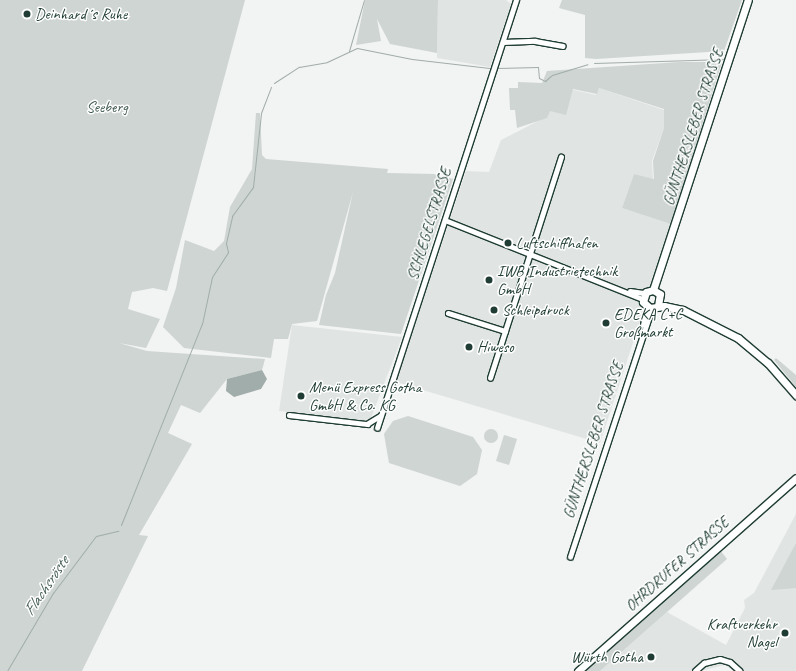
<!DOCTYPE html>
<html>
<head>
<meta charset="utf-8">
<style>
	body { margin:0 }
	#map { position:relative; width:796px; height:671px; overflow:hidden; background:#f2f3f3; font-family:Caveat,sans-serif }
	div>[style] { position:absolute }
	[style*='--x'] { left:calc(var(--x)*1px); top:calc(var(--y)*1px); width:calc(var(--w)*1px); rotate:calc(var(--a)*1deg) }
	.built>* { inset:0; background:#e0e4e3 }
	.green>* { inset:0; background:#ced5d3 }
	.round { border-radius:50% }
	.water>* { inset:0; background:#a1adaa }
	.stream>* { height:1px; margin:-0.5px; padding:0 0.5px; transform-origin:0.5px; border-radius:0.5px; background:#a1adaa }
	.roads { filter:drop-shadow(1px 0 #1f3d34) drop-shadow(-1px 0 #1f3d34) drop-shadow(0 1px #1f3d34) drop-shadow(0 -1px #1f3d34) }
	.minor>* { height:4.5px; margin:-2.25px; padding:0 2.25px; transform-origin:2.25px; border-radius:2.25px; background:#fff }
	.secondary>* { height:7px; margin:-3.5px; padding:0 3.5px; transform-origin:3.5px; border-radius:3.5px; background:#fff }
	.primary>* { height:7px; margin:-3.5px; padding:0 3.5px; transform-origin:3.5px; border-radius:3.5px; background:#fff }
	.dots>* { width:11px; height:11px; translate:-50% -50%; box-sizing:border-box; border:2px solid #fff; border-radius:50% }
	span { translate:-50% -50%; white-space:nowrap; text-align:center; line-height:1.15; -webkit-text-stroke:3px #fff; paint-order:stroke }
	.poi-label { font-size:16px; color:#1f3d34 }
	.left { translate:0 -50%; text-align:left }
	.right { translate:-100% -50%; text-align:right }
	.park-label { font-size:16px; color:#425b54 }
	.street-label { font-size:16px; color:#1f3d34 }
	.water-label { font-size:17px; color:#465f57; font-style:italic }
</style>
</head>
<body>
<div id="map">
	<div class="built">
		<i style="clip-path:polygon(438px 0,506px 0,511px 4px,490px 67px,437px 58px)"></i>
		<i style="clip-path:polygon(599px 88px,664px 110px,664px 128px,652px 161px,653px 179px,634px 174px,622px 208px,672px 224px,600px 443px,396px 382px,466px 171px,489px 172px,501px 140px,542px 119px,550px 90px,574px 90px,596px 95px)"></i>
		<i style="clip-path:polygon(292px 325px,402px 337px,371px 418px,362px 421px,279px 411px)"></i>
		<i style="clip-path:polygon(796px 514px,796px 671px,734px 671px,725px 665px,700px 671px,600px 671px,667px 612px,726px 645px,745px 608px,744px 600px,754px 593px)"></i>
	</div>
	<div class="green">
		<i style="clip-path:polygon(0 0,245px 0,167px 291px,153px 288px,132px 292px,128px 309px,160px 319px,146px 348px,119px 343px,147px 351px,265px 359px,262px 370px,227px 379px,200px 413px,181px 405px,168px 433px,192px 444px,139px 535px,148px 536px,82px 671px,0 671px)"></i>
		<i style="clip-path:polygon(365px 0,438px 0,437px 53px,390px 44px,377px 19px,381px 41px,356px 45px)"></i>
		<i style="clip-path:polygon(562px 0,742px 0,724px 51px,596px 59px,585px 58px,585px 15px,559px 8px)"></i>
		<i style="clip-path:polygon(679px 62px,722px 62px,671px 224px,622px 208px,634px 174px,654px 179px,653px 161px,664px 128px,664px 109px,599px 88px,597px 94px,573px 89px,566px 115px,550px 111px,547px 118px,517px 128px,515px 110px,510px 110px,509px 88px,518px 88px,518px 82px,542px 83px,547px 71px)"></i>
		<i style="clip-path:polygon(256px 113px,260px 113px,262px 155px,266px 159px,388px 169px,387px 173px,434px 174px,453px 179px,401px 334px,319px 325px,326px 295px,335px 273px,353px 192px,317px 321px,292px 324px,288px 339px,274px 339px,271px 358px,184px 348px,163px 327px,176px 288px,185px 240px,214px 251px,224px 241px,230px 207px,252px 169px)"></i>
		<i style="clip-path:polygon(776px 358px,796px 375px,796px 387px,774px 360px)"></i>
		<i style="clip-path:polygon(408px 416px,473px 437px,482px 450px,477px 474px,460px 486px,389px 463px,384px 434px,393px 421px)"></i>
		<i class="round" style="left:484px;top:429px;width:14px;height:14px"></i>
		<i style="clip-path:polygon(504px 435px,517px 439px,509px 465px,496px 461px)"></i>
		<i style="clip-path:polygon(796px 543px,796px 588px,771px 590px)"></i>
		<i style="clip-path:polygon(720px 550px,727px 559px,667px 612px,600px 671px,583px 671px)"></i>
	</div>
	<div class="water">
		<i style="clip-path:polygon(262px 370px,267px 379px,261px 389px,234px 397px,226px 391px,227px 379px)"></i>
	</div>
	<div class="stream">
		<i style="--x:349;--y:51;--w:53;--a:-73.6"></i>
		<i style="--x:733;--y:58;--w:61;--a:-71.9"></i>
		<i style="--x:594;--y:63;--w:132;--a:-1.7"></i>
		<i style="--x:496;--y:68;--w:42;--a:-1.4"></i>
		<i style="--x:538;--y:67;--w:11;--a:85"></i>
		<i style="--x:539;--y:78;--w:7;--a:27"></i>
		<i style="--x:545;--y:81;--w:9;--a:-41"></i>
		<i style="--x:552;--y:75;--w:37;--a:-17"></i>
		<i style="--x:274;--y:83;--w:30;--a:-33"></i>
		<i style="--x:299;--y:67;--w:28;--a:-10"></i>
		<i style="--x:327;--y:62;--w:33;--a:-25"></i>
		<i style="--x:357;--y:48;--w:56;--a:11.3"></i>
		<i style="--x:412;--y:59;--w:78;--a:6.7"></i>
		<i style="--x:121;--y:525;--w:217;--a:-68.1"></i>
		<i style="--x:202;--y:324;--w:48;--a:-78"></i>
		<i style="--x:212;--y:277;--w:30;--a:-57"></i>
		<i style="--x:228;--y:252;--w:9;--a:-103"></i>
		<i style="--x:226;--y:243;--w:28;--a:-77"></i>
		<i style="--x:232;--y:216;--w:36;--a:-54"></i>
		<i style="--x:253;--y:187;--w:74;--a:-83.8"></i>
		<i style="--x:261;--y:113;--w:28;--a:-69"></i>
		<i style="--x:7;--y:671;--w:91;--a:-59.5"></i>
		<i style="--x:53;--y:593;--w:71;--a:-53"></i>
		<i style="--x:96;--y:536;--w:23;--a:-13"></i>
	</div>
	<div class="roads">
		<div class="minor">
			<i style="--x:503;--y:42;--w:32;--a:-2"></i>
			<i style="--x:535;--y:41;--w:28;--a:10"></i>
			<i style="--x:445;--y:220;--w:213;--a:21.8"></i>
			<i style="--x:630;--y:291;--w:15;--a:8"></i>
			<i style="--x:448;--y:313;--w:60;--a:17.5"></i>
			<i style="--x:643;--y:325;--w:19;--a:-78"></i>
			<i style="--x:490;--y:378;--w:232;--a:-72.2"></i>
			<i style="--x:289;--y:415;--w:79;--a:6.6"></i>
			<i style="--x:367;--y:424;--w:15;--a:-32"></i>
			<i style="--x:377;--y:428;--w:450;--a:-72"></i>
			<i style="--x:570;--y:557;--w:262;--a:-71.8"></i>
			<i style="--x:695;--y:671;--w:12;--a:-42"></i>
			<i style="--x:704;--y:663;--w:16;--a:-14"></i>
			<i style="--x:720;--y:659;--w:10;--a:17"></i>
			<i style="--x:730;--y:662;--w:13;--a:42"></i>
		</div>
		<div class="secondary">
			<i style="--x:653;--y:290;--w:305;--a:-71.9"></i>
			<i style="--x:658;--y:306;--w:12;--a:-81"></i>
			<i style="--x:660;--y:294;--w:8;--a:-150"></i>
			<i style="--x:653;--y:290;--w:7;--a:164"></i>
			<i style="--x:646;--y:292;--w:10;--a:107"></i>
			<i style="--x:643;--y:302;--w:9;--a:41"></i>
			<i style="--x:650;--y:308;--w:14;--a:-8"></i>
			<i style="--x:664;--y:306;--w:19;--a:12"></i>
			<i style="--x:683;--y:310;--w:62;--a:27"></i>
			<i style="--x:738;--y:338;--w:39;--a:40"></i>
			<i style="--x:768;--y:363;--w:43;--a:48.8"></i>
		</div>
		<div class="primary">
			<i style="--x:578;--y:671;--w:291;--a:-41.5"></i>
		</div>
	</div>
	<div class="dots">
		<i style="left:27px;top:14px;background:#1f3d34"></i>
		<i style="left:508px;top:243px;background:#1f3d34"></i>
		<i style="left:489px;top:280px;background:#1f3d34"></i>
		<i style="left:494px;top:310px;background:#1f3d34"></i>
		<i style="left:606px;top:323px;background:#1f3d34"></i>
		<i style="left:469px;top:347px;background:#1f3d34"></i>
		<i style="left:301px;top:396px;background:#1f3d34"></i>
		<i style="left:785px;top:633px;background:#1f3d34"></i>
		<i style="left:651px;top:657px;background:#1f3d34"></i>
	</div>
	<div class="poi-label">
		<span class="left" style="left:35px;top:14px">Deinhard´s Ruhe</span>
		<span class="left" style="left:516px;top:243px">Luftschiffhafen</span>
		<span class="left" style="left:497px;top:280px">IWB Industrietechnik<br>GmbH</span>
		<span class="left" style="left:502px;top:310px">Schleipdruck</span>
		<span class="left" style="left:614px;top:323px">EDEKA C+C<br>Großmarkt</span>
		<span class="left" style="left:477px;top:347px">Hiweso</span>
		<span class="left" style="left:309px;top:396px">Menü Express Gotha<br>GmbH &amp; Co. KG</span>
		<span class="right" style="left:777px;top:633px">Kraftverkehr<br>Nagel</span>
		<span class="right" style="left:643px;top:657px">Würth Gotha</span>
	</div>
	<div class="park-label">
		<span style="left:107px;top:107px">Seeberg</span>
	</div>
	<div class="street-label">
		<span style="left:693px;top:127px;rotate:-72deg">GÜNTHERSLEBER STRASSE</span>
		<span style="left:429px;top:224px;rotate:-73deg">SCHLEGELSTRASSE</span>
		<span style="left:593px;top:440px;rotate:-72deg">GÜNTHERSLEBER STRASSE</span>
		<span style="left:677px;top:564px;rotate:-42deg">OHRDRUFER STRASSE</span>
	</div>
	<div class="water-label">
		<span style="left:46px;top:586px;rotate:-56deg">Flachsröste</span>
	</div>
</div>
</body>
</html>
